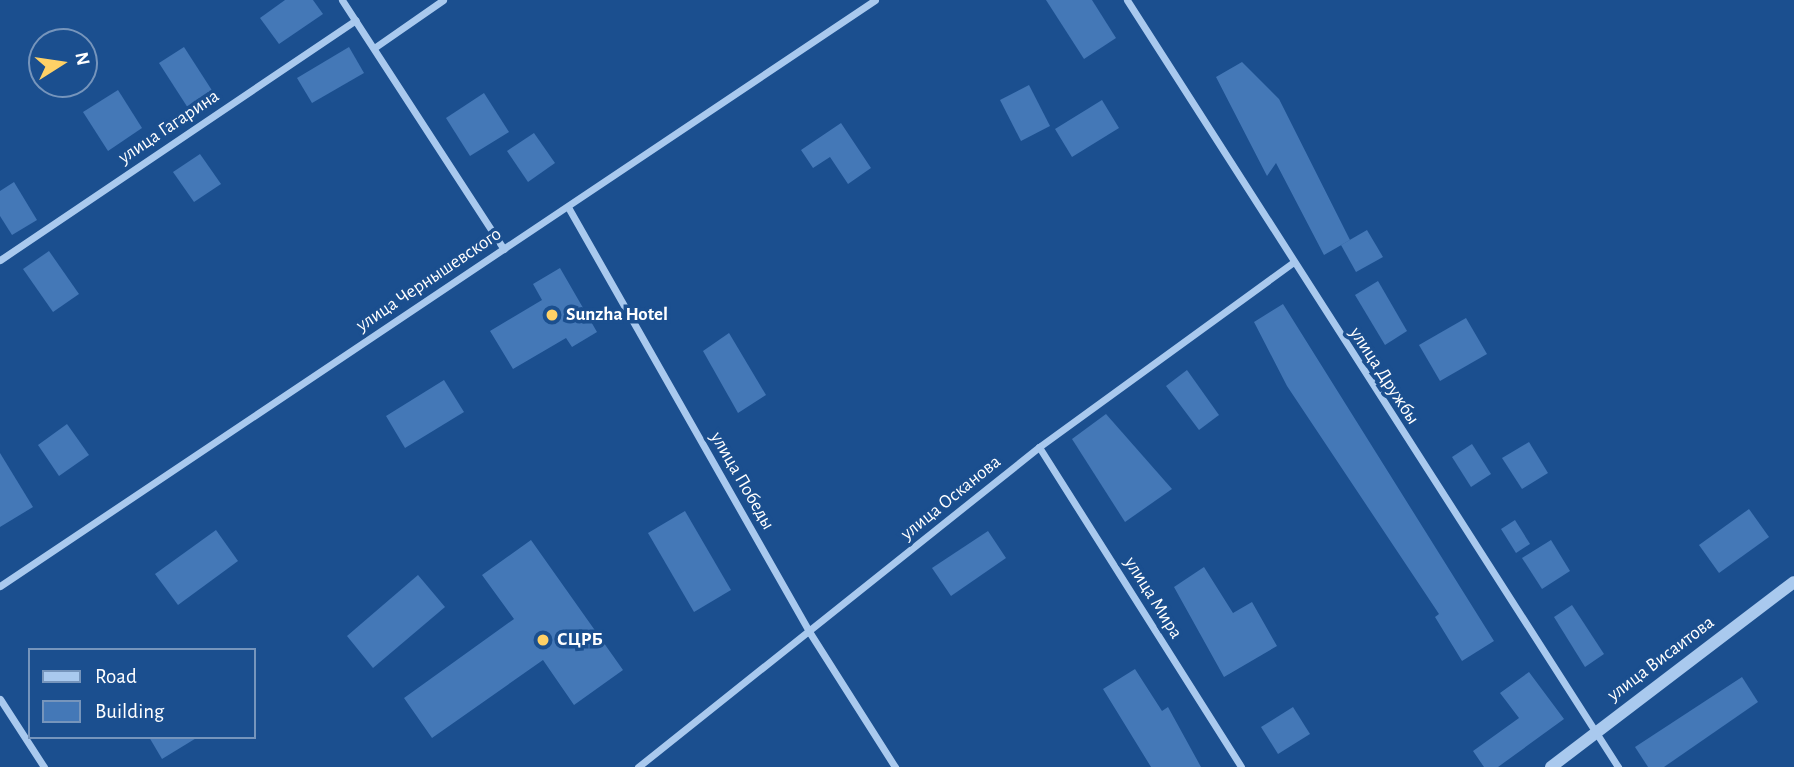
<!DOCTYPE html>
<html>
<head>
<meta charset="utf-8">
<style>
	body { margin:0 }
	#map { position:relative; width:1794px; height:767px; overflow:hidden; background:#1b4f8f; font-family:"Alegreya Sans",sans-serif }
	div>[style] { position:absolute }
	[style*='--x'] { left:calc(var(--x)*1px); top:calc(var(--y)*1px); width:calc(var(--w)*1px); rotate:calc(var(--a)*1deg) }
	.building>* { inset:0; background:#4478b7 }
	.minor>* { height:7px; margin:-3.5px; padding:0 3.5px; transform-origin:3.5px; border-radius:3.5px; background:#a9c9ee }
	.tertiary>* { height:12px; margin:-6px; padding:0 6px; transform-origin:6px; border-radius:6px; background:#a9c9ee }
	.dots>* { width:19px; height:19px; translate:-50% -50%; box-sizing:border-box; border:4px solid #1b4f8f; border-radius:50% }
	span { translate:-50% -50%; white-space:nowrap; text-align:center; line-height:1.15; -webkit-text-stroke:7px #1b4f8f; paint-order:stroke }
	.street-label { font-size:19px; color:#fff }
	.poi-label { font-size:19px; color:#fff; font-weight:700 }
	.left { translate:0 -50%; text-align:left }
	.legend { position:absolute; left:28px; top:648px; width:228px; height:91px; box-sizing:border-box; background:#1b4f8f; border:2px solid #7695bc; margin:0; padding:9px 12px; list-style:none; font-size:21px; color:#fff }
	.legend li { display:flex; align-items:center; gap:14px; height:35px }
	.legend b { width:35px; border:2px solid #7695bc }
	.north { position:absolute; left:28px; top:28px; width:70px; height:70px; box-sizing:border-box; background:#1b4f8f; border:2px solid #7695bc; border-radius:50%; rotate:78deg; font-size:19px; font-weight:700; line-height:28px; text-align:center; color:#fff }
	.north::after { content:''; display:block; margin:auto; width:24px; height:32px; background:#ffd166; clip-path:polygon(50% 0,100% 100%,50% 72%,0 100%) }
</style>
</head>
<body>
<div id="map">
	<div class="building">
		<i style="clip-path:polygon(285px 0,313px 0,323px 14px,279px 44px,260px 18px)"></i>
		<i style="clip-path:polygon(1046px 0,1092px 0,1116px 38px,1084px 59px)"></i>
		<i style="clip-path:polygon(184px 47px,213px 92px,188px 108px,159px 63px)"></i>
		<i style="clip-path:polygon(349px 47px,364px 73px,312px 103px,297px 78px)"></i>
		<i style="clip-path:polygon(1242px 62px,1279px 99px,1350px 240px,1324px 255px,1276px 163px,1267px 176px,1216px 77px)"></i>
		<i style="clip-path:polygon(1029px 85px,1050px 126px,1021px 141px,1000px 100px)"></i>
		<i style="clip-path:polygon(118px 90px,142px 128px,108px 151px,83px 112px)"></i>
		<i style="clip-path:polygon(484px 93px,509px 132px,470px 156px,446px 118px)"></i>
		<i style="clip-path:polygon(1102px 100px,1119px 128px,1072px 157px,1055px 129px)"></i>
		<i style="clip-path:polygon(841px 123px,871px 168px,848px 184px,830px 157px,813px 168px,801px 150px)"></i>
		<i style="clip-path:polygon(534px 133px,555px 163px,528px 182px,507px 151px)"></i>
		<i style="clip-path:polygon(200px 154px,221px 184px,194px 202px,173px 172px)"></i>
		<i style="clip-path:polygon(14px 182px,37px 220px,12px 235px,0 216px,0 191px)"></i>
		<i style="clip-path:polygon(1367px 230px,1383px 257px,1356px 272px,1341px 245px)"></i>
		<i style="clip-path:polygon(49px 251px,79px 294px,53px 312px,23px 269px)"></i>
		<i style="clip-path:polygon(560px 268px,597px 332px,572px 347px,566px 338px,513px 369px,490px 331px,542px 300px,533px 284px)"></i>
		<i style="clip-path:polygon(1378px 281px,1407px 331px,1385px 345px,1355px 295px)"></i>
		<i style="clip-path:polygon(1283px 304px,1494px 641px,1462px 661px,1435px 617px,1439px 614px,1287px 386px,1254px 322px)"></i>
		<i style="clip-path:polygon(1466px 318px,1487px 354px,1440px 381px,1419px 345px)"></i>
		<i style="clip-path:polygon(729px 333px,766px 395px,738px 413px,703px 351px)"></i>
		<i style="clip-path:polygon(1187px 370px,1219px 415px,1199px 430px,1166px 386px)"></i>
		<i style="clip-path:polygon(444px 380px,464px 412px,405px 448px,386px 416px)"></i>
		<i style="clip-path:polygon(1106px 414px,1172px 489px,1125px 522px,1072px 439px)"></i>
		<i style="clip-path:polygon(67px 424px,89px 455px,59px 476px,38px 445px)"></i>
		<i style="clip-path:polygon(1529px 442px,1548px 473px,1522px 489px,1502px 458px)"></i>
		<i style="clip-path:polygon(1472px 444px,1491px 474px,1471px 487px,1452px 457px)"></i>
		<i style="clip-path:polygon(0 453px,33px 507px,0 527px)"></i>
		<i style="clip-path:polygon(1749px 509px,1769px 537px,1719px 573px,1699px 545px)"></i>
		<i style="clip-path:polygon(685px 511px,731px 590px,694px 612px,648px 533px)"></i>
		<i style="clip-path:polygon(1515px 520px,1530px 544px,1516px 553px,1501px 529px)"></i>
		<i style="clip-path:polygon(216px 530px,238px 561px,178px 605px,155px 574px)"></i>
		<i style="clip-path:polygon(988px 531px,1006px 558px,951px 596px,932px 568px)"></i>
		<i style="clip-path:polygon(531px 540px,623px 670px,574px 705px,543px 660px,432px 738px,404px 698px,514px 619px,482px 575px)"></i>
		<i style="clip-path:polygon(1551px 540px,1570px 571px,1542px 589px,1522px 558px)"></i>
		<i style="clip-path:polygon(1204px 567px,1233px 613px,1252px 602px,1277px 646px,1224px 677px,1174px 587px)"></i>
		<i style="clip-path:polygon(418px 575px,445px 607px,373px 668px,347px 636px)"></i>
		<i style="clip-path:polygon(1572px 605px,1604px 654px,1585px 667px,1554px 617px)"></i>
		<i style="clip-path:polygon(1135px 669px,1162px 711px,1168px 707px,1201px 767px,1151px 767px,1103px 689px)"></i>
		<i style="clip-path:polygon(1529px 672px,1564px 719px,1498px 767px,1484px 767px,1473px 751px,1519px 718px,1500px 693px)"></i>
		<i style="clip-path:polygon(1742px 677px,1758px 702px,1664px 767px,1648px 767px,1635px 747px)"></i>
		<i style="clip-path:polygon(1293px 707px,1310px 734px,1278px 754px,1261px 727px)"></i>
		<i style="clip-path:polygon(149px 737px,198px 737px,162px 759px)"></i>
	</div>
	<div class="minor">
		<i style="--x:342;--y:0;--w:297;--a:57"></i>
		<i style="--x:1127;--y:0;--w:911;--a:57.37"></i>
		<i style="--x:374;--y:48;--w:84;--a:-34.8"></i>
		<i style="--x:568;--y:207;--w:490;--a:60.4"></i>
		<i style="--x:810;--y:633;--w:159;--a:57.6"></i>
		<i style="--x:0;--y:260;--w:429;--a:-34"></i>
		<i style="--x:1039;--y:447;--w:378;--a:57.7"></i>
		<i style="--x:0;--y:586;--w:1053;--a:-33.81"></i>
		<i style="--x:0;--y:699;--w:81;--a:57.1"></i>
		<i style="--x:638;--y:767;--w:513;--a:-38.59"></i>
		<i style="--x:1039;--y:447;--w:313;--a:-36"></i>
	</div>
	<div class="tertiary">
		<i style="--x:1551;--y:767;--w:305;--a:-37.3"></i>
	</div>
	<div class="dots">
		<i style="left:552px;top:315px;background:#ffd166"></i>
		<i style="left:543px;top:640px;background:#ffd166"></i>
	</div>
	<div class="street-label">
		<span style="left:169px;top:127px;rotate:-34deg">улица Гагарина</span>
		<span style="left:429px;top:280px;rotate:-34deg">улица Чернышевского</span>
		<span style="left:1384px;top:376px;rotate:57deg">улица Дружбы</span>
		<span style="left:742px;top:481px;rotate:60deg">улица Победы</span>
		<span style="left:951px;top:498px;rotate:-39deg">улица Осканова</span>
		<span style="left:1153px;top:598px;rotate:58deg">улица Мира</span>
		<span style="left:1661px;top:659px;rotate:-37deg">улица Висаитова</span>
	</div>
	<div class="poi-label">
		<span class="left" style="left:566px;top:315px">Sunzha Hotel</span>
		<span class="left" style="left:557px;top:640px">СЦРБ</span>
	</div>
	<ul class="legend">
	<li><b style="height:9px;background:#a9c9ee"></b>Road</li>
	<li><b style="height:19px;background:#4478b7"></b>Building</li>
	</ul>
	<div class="north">N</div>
</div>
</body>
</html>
